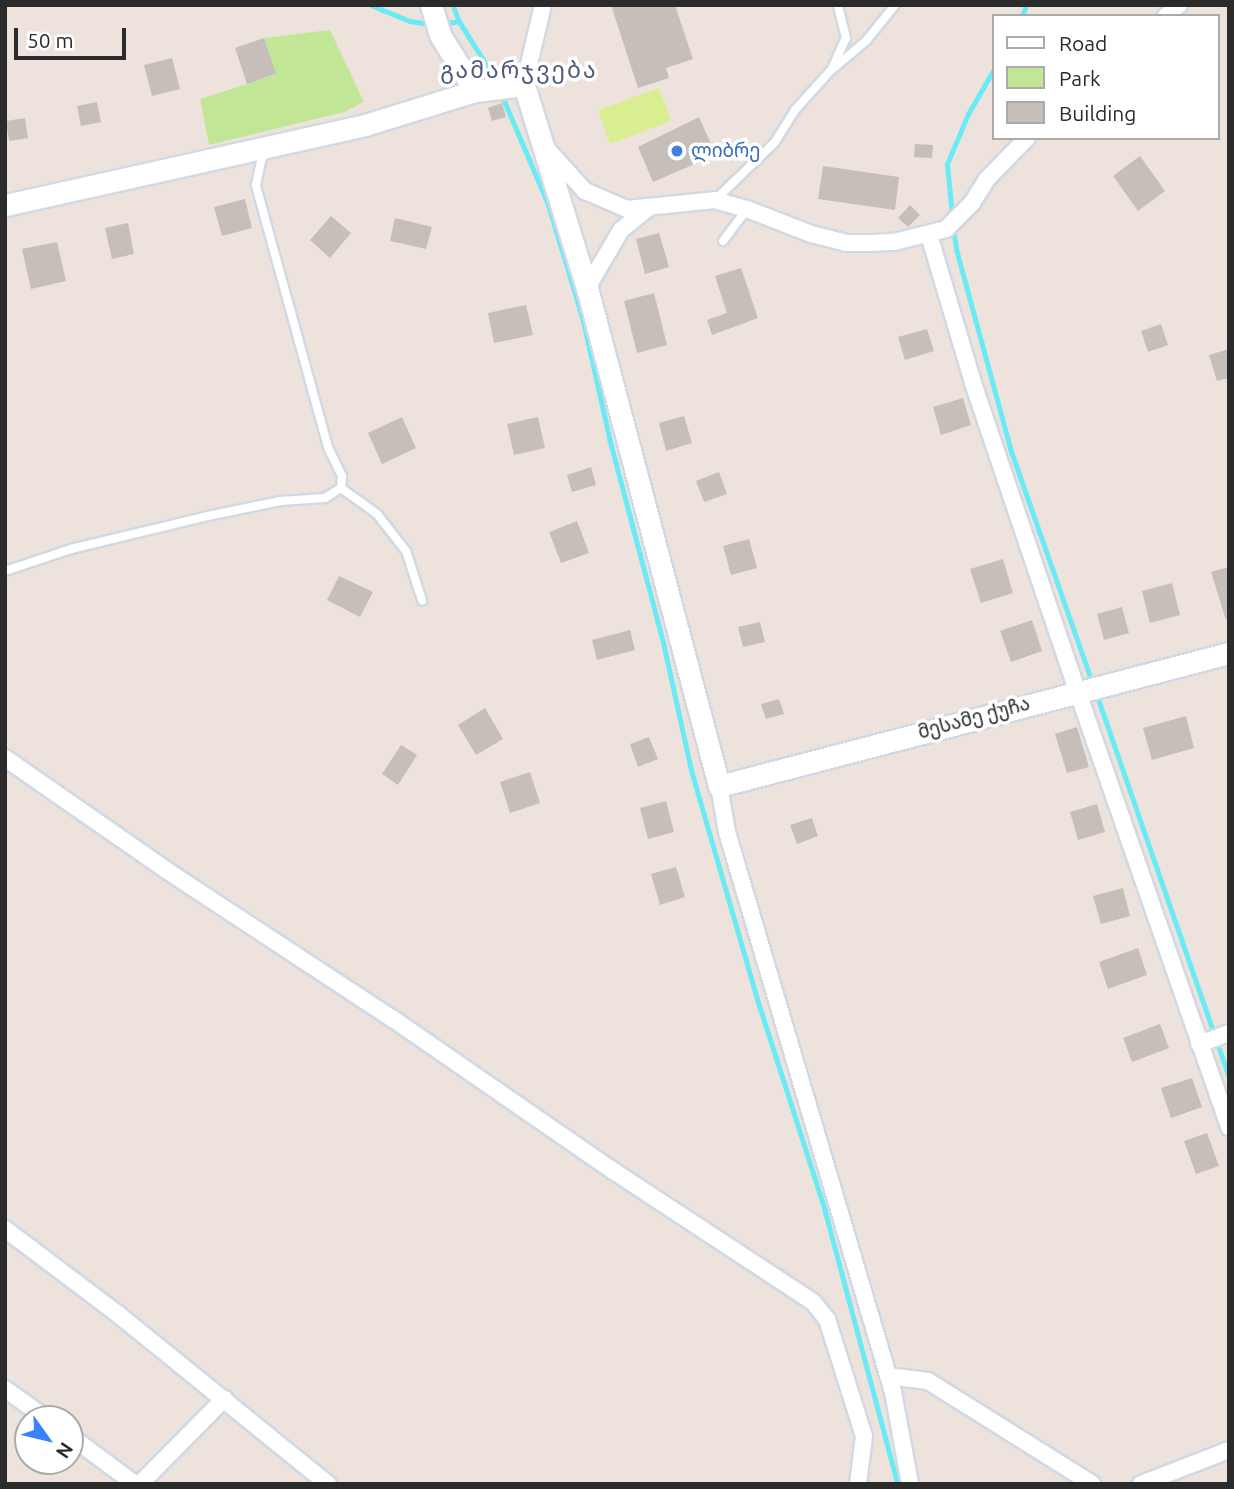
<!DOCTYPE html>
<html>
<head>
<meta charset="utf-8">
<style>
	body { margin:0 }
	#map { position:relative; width:1234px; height:1489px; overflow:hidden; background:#ede3dc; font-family:Ubuntu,"Noto Sans Georgian",sans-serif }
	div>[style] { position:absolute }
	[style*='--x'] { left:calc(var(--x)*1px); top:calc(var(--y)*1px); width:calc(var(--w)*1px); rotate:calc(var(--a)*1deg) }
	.green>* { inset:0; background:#c1e796 }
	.pitch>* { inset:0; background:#d9ee91 }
	.stream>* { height:4.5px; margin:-2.25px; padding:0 2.25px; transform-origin:2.25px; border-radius:2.25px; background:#6aeaf5 }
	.building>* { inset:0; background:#c6beb8 }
	.roads { filter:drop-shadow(2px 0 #d1d9e4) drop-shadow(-2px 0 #d1d9e4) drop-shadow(0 2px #d1d9e4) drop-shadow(0 -2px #d1d9e4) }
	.service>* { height:8px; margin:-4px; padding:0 4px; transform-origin:4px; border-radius:4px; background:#fff }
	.minor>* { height:16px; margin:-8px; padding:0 8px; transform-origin:8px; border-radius:8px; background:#fff }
	.tertiary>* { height:21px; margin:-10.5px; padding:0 10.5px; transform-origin:10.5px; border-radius:10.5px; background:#fff }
	.dots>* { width:19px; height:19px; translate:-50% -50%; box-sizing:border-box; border:4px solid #fff; border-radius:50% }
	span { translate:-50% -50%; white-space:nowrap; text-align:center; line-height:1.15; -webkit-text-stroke:7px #fff; paint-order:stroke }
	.shop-label { font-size:19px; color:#366cbe }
	.left { translate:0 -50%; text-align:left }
	.street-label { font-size:19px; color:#2b2b2b }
	.quarter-label { font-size:23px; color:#495c7e; letter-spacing:2px }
	.frame { position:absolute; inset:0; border:7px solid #2b2b2b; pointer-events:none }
	.legend { position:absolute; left:992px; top:14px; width:228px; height:126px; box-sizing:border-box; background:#fff; border:2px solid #aaa; margin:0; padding:9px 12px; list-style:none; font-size:21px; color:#2b2b2b }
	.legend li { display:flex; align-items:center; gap:14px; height:35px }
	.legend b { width:35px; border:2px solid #aaa }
	.north { position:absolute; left:14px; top:1405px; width:70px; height:70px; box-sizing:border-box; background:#fff; border:2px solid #aaa; border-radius:50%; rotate:124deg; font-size:19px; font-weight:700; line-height:28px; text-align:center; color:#2b2b2b }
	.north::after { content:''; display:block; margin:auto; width:24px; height:32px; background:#3883ff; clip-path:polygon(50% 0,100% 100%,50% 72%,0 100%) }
	.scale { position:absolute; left:14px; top:28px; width:112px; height:32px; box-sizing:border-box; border:4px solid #2b2b2b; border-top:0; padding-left:9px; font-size:21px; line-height:24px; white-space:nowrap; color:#2b2b2b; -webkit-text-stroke:5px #fff; paint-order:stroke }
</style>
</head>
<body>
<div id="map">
	<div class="green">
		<i style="clip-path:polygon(330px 30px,364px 102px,344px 112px,209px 145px,200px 99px,275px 75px,264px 38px)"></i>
	</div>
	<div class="pitch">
		<i style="clip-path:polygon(659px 88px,671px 121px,610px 144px,598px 110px)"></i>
	</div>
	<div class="stream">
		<i style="--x:371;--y:5;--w:42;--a:22.3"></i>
		<i style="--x:410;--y:21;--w:20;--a:9"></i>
		<i style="--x:453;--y:5;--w:17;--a:69"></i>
		<i style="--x:459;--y:21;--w:71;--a:57.7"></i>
		<i style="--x:1022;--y:16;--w:12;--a:-70"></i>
		<i style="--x:442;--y:24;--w:17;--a:-10"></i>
		<i style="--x:501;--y:93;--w:120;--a:66.9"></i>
		<i style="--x:548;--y:203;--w:121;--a:73.2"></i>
		<i style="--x:583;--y:319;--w:124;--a:77.4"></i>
		<i style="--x:610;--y:440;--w:212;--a:75.2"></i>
		<i style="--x:664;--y:645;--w:130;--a:77.6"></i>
		<i style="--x:692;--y:772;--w:245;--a:73.9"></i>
		<i style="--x:760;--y:1007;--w:213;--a:72.2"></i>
		<i style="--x:825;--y:1210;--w:284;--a:75.1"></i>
		<i style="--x:952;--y:216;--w:52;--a:-95.5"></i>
		<i style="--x:947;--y:164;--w:54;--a:-67.2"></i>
		<i style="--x:968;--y:114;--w:52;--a:-60"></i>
		<i style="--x:953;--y:228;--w:23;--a:80"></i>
		<i style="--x:957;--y:251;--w:206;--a:74.8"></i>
		<i style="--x:1011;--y:450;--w:245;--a:70.7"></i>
		<i style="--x:1096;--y:692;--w:405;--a:70.9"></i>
	</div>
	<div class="building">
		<i style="clip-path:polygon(611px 5px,675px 5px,693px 59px,666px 68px,669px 78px,638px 88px)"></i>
		<i style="clip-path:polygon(264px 38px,276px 74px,247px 84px,235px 48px)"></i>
		<i style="clip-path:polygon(172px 58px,180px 89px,152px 96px,144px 65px)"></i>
		<i style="clip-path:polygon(97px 102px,101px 122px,81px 126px,77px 106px)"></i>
		<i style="clip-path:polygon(502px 103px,506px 117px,492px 121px,488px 108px)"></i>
		<i style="clip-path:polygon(699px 117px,716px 155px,653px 182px,638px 147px)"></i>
		<i style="clip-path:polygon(25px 118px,28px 138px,9px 141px,6px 121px)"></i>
		<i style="clip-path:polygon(915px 144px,933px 145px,932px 158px,914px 157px)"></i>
		<i style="clip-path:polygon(1140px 156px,1165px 191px,1138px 211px,1113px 176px)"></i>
		<i style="clip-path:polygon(823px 166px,899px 177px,895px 210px,818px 199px)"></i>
		<i style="clip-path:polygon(245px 199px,252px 228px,222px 236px,214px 207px)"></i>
		<i style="clip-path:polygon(910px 205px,920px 215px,908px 227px,898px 218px)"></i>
		<i style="clip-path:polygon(331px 216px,351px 233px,330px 258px,310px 240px)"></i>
		<i style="clip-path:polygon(395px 218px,432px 227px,426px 249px,390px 241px)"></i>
		<i style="clip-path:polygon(128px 223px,134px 254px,112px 259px,105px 228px)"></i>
		<i style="clip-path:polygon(659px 233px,669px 267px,645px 274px,636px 239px)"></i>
		<i style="clip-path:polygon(57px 242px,66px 281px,31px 289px,22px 249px)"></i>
		<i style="clip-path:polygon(741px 268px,758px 318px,712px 335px,707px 320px,727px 313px,715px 276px)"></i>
		<i style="clip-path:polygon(654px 293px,667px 345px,637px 353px,624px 301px)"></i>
		<i style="clip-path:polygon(526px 305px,533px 335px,494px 343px,488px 313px)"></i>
		<i style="clip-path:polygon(1161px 324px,1168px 345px,1148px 352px,1141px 331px)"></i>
		<i style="clip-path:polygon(927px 329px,934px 351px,905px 360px,898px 337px)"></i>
		<i style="clip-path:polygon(1229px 349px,1229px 378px,1217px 381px,1209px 355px)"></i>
		<i style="clip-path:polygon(963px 398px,971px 425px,941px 435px,933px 407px)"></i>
		<i style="clip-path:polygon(684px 416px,692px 443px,666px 451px,659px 423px)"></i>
		<i style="clip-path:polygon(402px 417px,416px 448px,382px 464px,368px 433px)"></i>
		<i style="clip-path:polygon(538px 417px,545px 448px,514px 455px,507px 424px)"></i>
		<i style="clip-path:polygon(591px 467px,596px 485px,572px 492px,567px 475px)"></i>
		<i style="clip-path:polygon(719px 472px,727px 494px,704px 502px,696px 481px)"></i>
		<i style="clip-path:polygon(577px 521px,589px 553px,561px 563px,549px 532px)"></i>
		<i style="clip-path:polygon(749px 539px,757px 568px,731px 575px,723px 546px)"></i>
		<i style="clip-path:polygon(1003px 559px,1013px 593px,981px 603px,970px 569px)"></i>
		<i style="clip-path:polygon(1229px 567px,1229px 619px,1226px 620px,1211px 572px)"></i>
		<i style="clip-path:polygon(339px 576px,373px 592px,360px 617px,327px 600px)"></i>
		<i style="clip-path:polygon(1172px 583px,1180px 615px,1150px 623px,1142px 591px)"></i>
		<i style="clip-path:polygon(1122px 607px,1129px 633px,1104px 640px,1097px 614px)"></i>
		<i style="clip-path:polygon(1032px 620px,1042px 651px,1011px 662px,1000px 631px)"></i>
		<i style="clip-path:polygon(760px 622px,765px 642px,743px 647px,738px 627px)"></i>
		<i style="clip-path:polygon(630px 630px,635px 650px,597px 660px,592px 640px)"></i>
		<i style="clip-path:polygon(779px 699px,784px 714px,766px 719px,761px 704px)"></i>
		<i style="clip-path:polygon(485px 708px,503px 739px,476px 755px,458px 725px)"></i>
		<i style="clip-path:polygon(1186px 716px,1194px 748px,1152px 760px,1143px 728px)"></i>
		<i style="clip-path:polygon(1077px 727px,1089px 767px,1067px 773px,1055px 734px)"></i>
		<i style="clip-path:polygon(649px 737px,658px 759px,638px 767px,630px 744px)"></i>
		<i style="clip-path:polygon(401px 745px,417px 755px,398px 785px,382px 774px)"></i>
		<i style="clip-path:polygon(530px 772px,540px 803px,510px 813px,500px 782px)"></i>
		<i style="clip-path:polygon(666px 801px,674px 832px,648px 839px,640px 808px)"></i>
		<i style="clip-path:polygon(1097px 804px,1105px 832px,1078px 840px,1070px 812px)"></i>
		<i style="clip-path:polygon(812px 818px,818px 836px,797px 844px,790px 825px)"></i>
		<i style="clip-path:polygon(676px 867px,685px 897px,660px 905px,651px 874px)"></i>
		<i style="clip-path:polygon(1123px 888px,1130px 916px,1101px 924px,1093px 896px)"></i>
		<i style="clip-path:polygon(1138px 948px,1147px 975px,1108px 989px,1099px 962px)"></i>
		<i style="clip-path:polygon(1160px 1024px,1169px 1048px,1132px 1062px,1123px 1038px)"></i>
		<i style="clip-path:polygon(1192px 1078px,1202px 1107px,1171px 1118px,1161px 1088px)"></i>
		<i style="clip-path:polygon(1207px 1133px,1219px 1166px,1196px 1174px,1184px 1141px)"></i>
	</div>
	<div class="roads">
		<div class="service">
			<i style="--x:835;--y:67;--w:40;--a:-40"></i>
			<i style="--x:866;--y:41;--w:46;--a:-51.1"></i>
			<i style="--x:715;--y:200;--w:83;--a:-44"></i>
			<i style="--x:775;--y:142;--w:38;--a:-58"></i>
			<i style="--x:795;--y:110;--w:55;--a:-47.9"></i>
			<i style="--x:832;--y:69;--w:34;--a:-66"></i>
			<i style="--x:846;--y:38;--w:34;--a:-104"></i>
			<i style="--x:723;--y:241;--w:40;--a:-53"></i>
			<i style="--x:341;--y:488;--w:44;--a:35.8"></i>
			<i style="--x:377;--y:514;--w:47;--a:51.9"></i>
			<i style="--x:406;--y:551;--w:52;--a:71.9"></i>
			<i style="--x:5;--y:571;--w:70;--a:-18.4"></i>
			<i style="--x:71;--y:549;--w:136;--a:-13.6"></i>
			<i style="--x:203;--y:517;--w:79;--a:-11.7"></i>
			<i style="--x:280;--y:501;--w:45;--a:-3.8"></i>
			<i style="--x:325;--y:498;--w:19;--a:-32"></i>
			<i style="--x:341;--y:488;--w:12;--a:-85"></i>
			<i style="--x:342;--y:476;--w:32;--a:-116"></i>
			<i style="--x:328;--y:447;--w:272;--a:-105.4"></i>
			<i style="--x:256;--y:185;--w:35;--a:-78"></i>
		</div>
		<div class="minor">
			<i style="--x:1166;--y:16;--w:17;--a:-40"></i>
			<i style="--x:524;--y:85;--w:82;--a:-76.6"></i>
			<i style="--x:547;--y:149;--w:57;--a:47.9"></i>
			<i style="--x:585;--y:191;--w:46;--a:23.2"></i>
			<i style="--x:627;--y:209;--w:88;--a:-5.8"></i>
			<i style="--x:715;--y:200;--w:33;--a:16"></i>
			<i style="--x:747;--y:209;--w:69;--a:21.3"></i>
			<i style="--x:811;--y:234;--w:36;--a:14"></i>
			<i style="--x:846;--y:243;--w:26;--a:0"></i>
			<i style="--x:872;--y:243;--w:22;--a:-3"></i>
			<i style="--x:894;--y:242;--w:54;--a:-14"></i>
			<i style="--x:946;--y:229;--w:37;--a:-45"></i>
			<i style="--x:972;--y:203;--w:28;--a:-58"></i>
			<i style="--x:987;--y:179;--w:57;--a:-45.7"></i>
			<i style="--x:929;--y:235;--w:154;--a:73.4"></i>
			<i style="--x:973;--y:383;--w:324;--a:71.3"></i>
			<i style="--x:1077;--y:690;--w:463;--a:70.8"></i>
			<i style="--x:587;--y:288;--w:67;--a:-59.6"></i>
			<i style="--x:621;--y:230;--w:33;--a:-39"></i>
			<i style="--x:5;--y:758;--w:196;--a:34.8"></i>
			<i style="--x:166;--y:870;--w:272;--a:33.3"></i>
			<i style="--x:393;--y:1019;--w:266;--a:34.6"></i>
			<i style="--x:612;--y:1170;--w:240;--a:33.3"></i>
			<i style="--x:813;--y:1302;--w:22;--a:51"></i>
			<i style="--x:827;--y:1319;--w:123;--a:72.5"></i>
			<i style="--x:864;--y:1436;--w:48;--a:97.1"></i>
			<i style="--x:719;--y:786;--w:47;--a:80.1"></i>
			<i style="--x:727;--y:832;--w:584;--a:73.49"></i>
			<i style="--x:893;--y:1392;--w:94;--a:79.5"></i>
			<i style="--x:1199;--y:1044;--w:32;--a:-20"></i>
			<i style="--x:5;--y:1229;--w:143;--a:37"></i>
			<i style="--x:119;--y:1315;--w:269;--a:39"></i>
			<i style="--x:888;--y:1376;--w:40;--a:7.1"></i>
			<i style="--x:928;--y:1381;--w:194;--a:32.1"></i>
			<i style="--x:5;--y:1389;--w:52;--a:35.5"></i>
			<i style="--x:70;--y:1436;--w:81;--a:36.4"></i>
			<i style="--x:140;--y:1484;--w:120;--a:-45.3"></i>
			<i style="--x:1141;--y:1484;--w:94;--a:-21.1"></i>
		</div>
		<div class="tertiary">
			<i style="--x:431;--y:5;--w:31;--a:73"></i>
			<i style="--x:440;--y:35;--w:66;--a:58"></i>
			<i style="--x:5;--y:205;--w:369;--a:-12.5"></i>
			<i style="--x:365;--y:125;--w:115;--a:-17.2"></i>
			<i style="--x:475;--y:91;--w:49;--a:-7"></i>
			<i style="--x:524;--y:85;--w:213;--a:72.8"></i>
			<i style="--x:587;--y:288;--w:515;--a:75.15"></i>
			<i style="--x:719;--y:786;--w:527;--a:-14.62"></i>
		</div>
	</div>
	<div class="dots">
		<i style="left:677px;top:151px;background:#3f7fe0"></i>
	</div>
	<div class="shop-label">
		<span class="left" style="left:691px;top:151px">ლიბრე</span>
	</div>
	<div class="street-label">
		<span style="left:974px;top:718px;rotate:-15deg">მესამე ქუჩა</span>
	</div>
	<div class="quarter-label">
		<span style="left:519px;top:70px">გამარჯვება</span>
	</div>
	<div class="frame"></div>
	<ul class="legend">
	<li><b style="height:9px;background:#fff"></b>Road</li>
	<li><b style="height:19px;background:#c1e796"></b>Park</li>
	<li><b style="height:19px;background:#c6beb8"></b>Building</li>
	</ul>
	<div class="north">N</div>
	<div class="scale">50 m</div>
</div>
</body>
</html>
